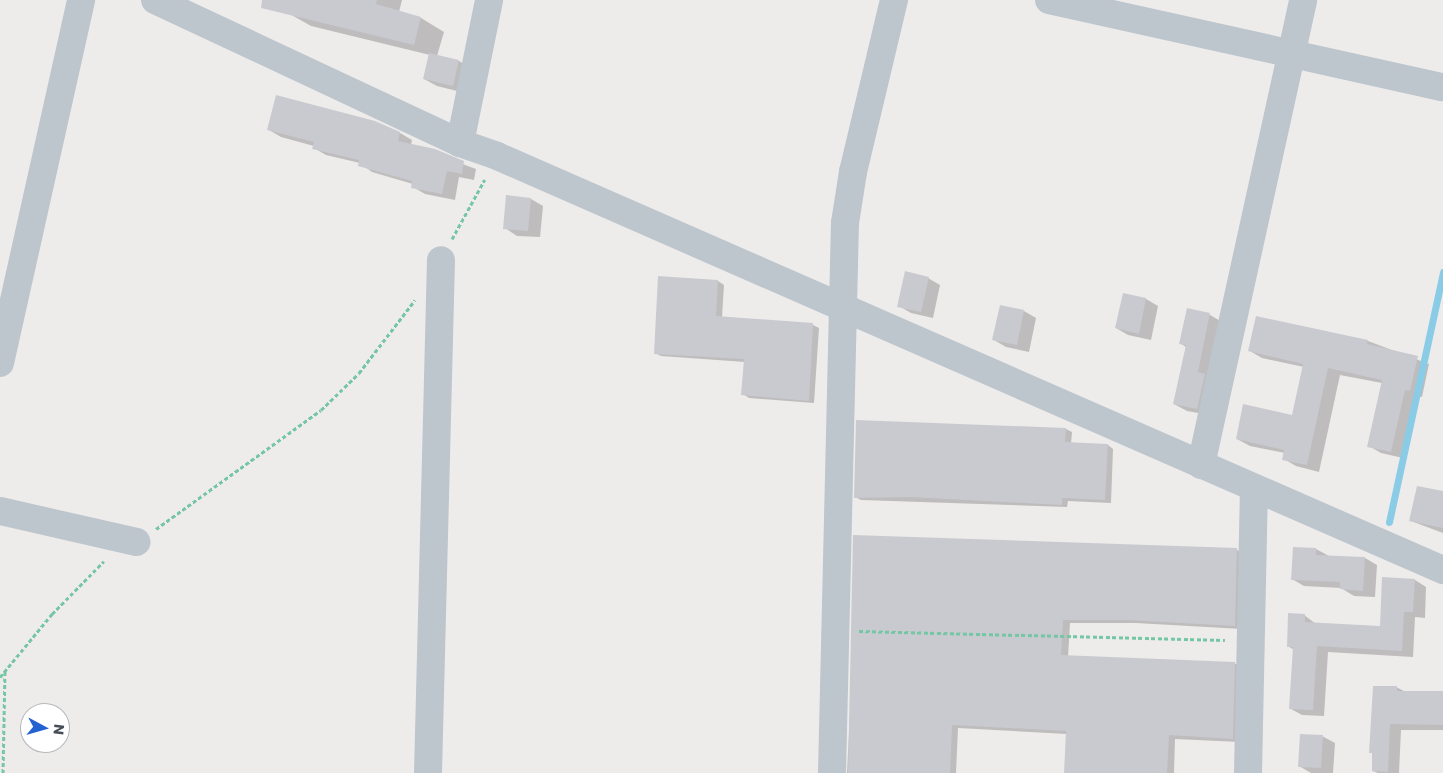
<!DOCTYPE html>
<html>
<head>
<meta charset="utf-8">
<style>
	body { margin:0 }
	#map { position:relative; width:1443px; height:773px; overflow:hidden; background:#eeeceb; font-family:Poppins,sans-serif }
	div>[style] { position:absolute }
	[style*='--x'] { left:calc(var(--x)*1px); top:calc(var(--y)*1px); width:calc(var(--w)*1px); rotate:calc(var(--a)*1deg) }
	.shadow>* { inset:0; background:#0003 }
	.stream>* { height:7px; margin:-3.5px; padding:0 3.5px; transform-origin:3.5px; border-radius:3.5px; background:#8acce6 }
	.building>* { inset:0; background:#c9cad0 }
	.path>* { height:3px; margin-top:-1.5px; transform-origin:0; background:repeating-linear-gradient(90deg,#75c6a4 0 4px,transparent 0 6.5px) }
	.minor>* { height:28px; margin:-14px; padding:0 14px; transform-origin:14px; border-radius:14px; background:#bdc5cd }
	span { translate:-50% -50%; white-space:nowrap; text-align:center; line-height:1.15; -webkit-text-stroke:4px #fff; paint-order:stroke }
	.north { position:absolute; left:20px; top:703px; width:50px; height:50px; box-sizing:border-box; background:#fff; border:1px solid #b5b8bc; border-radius:50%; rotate:96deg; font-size:14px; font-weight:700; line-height:20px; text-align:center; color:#454d57 }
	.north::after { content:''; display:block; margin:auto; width:18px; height:22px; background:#2362d1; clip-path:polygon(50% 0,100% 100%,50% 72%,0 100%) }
</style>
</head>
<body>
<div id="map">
	<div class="shadow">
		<i style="clip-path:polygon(291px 0,402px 0,399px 12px,421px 18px,444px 32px,437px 56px,459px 61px,471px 68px,465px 93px,437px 86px,424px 79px,430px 55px,311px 26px,288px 13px)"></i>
		<i style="clip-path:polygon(269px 130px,400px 133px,412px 140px,411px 145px,476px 169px,474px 180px,459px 177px,455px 200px,425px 194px,413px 187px,413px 184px,372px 172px,360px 163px,326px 155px,314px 148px,314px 146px,281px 137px)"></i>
		<i style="clip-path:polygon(531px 199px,543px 206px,540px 237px,517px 236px,505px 228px)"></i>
		<i style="clip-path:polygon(928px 278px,940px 285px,933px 318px,911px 313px,899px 306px)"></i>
		<i style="clip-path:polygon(718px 281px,724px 285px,722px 317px,813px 325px,819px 328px,814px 403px,749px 398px,743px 394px,745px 362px,661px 356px,655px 353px)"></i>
		<i style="clip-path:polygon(1124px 294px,1146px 299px,1158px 306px,1151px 340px,1128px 335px,1116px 328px)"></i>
		<i style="clip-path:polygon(1187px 310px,1210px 315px,1222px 322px,1209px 415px,1187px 411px,1174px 404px,1186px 347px,1180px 343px)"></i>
		<i style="clip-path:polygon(1024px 311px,1036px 318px,1029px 352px,1006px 347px,994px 340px)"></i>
		<i style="clip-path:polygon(1257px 318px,1368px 341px,1429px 364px,1422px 397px,1417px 396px,1403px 458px,1381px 453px,1369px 446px,1382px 383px,1340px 375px,1319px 472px,1296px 466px,1284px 459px,1285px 453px,1250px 446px,1237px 439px,1293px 416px,1304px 367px,1262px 358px,1250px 351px)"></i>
		<i style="clip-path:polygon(1066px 429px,1072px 432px,1071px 444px,1108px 445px,1113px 449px,1111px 503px,1068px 501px,1067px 507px,861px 500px,855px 497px)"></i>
		<i style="clip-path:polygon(1443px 493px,1443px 533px,1411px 521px)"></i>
		<i style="clip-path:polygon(1316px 549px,1329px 556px,1365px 558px,1377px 565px,1375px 597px,1354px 596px,1341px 588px,1304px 586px,1292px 579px)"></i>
		<i style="clip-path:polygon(1237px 550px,1244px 554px,1242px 629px,1136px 623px,1070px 623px,1068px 657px,1234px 663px,1241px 667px,1240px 742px,1175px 739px,1174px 773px,1065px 773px,1067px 734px,958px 728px,956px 773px,847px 773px,855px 613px)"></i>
		<i style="clip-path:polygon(1383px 578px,1415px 580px,1426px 587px,1425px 618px,1415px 617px,1413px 657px,1328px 652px,1324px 716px,1302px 715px,1291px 709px,1294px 650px,1288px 646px,1304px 615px,1316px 624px,1381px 628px)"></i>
		<i style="clip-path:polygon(1396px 687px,1406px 692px,1443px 693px,1443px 730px,1401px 730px,1399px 773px,1378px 773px,1373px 771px,1374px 754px,1370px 752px)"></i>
		<i style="clip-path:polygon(1322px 736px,1335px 743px,1333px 773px,1311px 773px,1299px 766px)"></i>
	</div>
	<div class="stream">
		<i style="--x:1389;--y:522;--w:256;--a:-77.8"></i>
	</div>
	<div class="building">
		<i style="clip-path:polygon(262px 0,377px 0,376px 4px,421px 17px,414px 45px,261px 8px)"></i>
		<i style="clip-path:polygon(429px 53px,459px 60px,453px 86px,423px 79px)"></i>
		<i style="clip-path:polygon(276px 95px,375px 121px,400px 132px,398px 141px,435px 149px,464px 161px,462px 174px,447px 171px,442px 194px,411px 188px,412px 181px,358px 166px,359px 160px,312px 149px,314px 142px,267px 130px)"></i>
		<i style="clip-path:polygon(506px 195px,531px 198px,528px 231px,503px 229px)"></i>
		<i style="clip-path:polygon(905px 271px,929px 277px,921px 312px,897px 307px)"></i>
		<i style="clip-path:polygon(658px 276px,718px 280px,716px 316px,813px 323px,809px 401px,741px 395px,744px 359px,654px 354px)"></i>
		<i style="clip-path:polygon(1123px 293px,1146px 298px,1139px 334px,1115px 328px)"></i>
		<i style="clip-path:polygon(1000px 305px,1024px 310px,1017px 345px,992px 340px)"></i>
		<i style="clip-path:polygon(1187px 308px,1210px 313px,1198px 372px,1205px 374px,1197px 409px,1173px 404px,1186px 345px,1179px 344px)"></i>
		<i style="clip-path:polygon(1256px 316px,1368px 340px,1367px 344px,1418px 356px,1410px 391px,1405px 390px,1391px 452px,1367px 447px,1382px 380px,1328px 368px,1307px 465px,1282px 460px,1284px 450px,1236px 439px,1243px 404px,1292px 415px,1303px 364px,1248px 351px)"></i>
		<i style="clip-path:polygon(856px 420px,1066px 428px,1065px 442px,1108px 444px,1105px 500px,1062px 498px,1062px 505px,910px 497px,854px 498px)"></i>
		<i style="clip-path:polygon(1417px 486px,1443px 491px,1443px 528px,1409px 521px)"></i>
		<i style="clip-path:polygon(853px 535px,1237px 548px,1235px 626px,1128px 620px,1063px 620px,1061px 655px,1235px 662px,1233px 739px,1169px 735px,1167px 773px,1064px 773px,1066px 731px,952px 725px,950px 773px,848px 773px)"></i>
		<i style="clip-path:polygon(1293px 547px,1316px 548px,1316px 555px,1365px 557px,1363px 591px,1340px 589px,1340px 582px,1291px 580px)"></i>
		<i style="clip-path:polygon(1382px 577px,1415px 579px,1413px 612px,1404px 612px,1402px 651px,1317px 646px,1313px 710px,1289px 709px,1293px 647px,1287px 647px,1288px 613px,1305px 614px,1305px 622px,1380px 626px)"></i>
		<i style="clip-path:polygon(1373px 686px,1397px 686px,1397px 691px,1443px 691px,1443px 725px,1390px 724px,1388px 772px,1372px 771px,1372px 753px,1369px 753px)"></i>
		<i style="clip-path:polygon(1300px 734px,1323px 735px,1321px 768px,1298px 767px)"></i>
	</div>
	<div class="path">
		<i style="--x:452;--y:239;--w:68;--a:-61.2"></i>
		<i style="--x:156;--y:529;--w:203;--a:-35.8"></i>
		<i style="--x:321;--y:410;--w:53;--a:-44.2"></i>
		<i style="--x:359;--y:373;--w:92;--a:-52.5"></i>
		<i style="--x:859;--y:631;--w:366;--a:1.4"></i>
		<i style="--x:0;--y:677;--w:82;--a:-50.5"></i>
		<i style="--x:52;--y:614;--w:74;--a:-45.5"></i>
		<i style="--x:3;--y:773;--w:102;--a:-88.9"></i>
	</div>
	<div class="minor">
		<i style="--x:155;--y:0;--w:337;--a:25.1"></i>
		<i style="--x:460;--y:143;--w:39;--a:19"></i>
		<i style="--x:497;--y:156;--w:1033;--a:23.64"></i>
		<i style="--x:1049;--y:0;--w:403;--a:12.5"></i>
		<i style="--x:460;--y:143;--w:146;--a:-78.5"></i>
		<i style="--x:0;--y:363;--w:372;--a:-77.4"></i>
		<i style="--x:1201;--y:465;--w:476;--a:-77.6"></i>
		<i style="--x:0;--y:511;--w:140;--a:12.8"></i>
		<i style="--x:428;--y:773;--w:513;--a:-88.55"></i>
		<i style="--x:832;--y:773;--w:550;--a:-88.65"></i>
		<i style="--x:845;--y:223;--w:52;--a:-81.1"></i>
		<i style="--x:853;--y:172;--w:177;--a:-76.6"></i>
		<i style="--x:1248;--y:773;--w:285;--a:-88.8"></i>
	</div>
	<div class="north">N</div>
</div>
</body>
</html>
